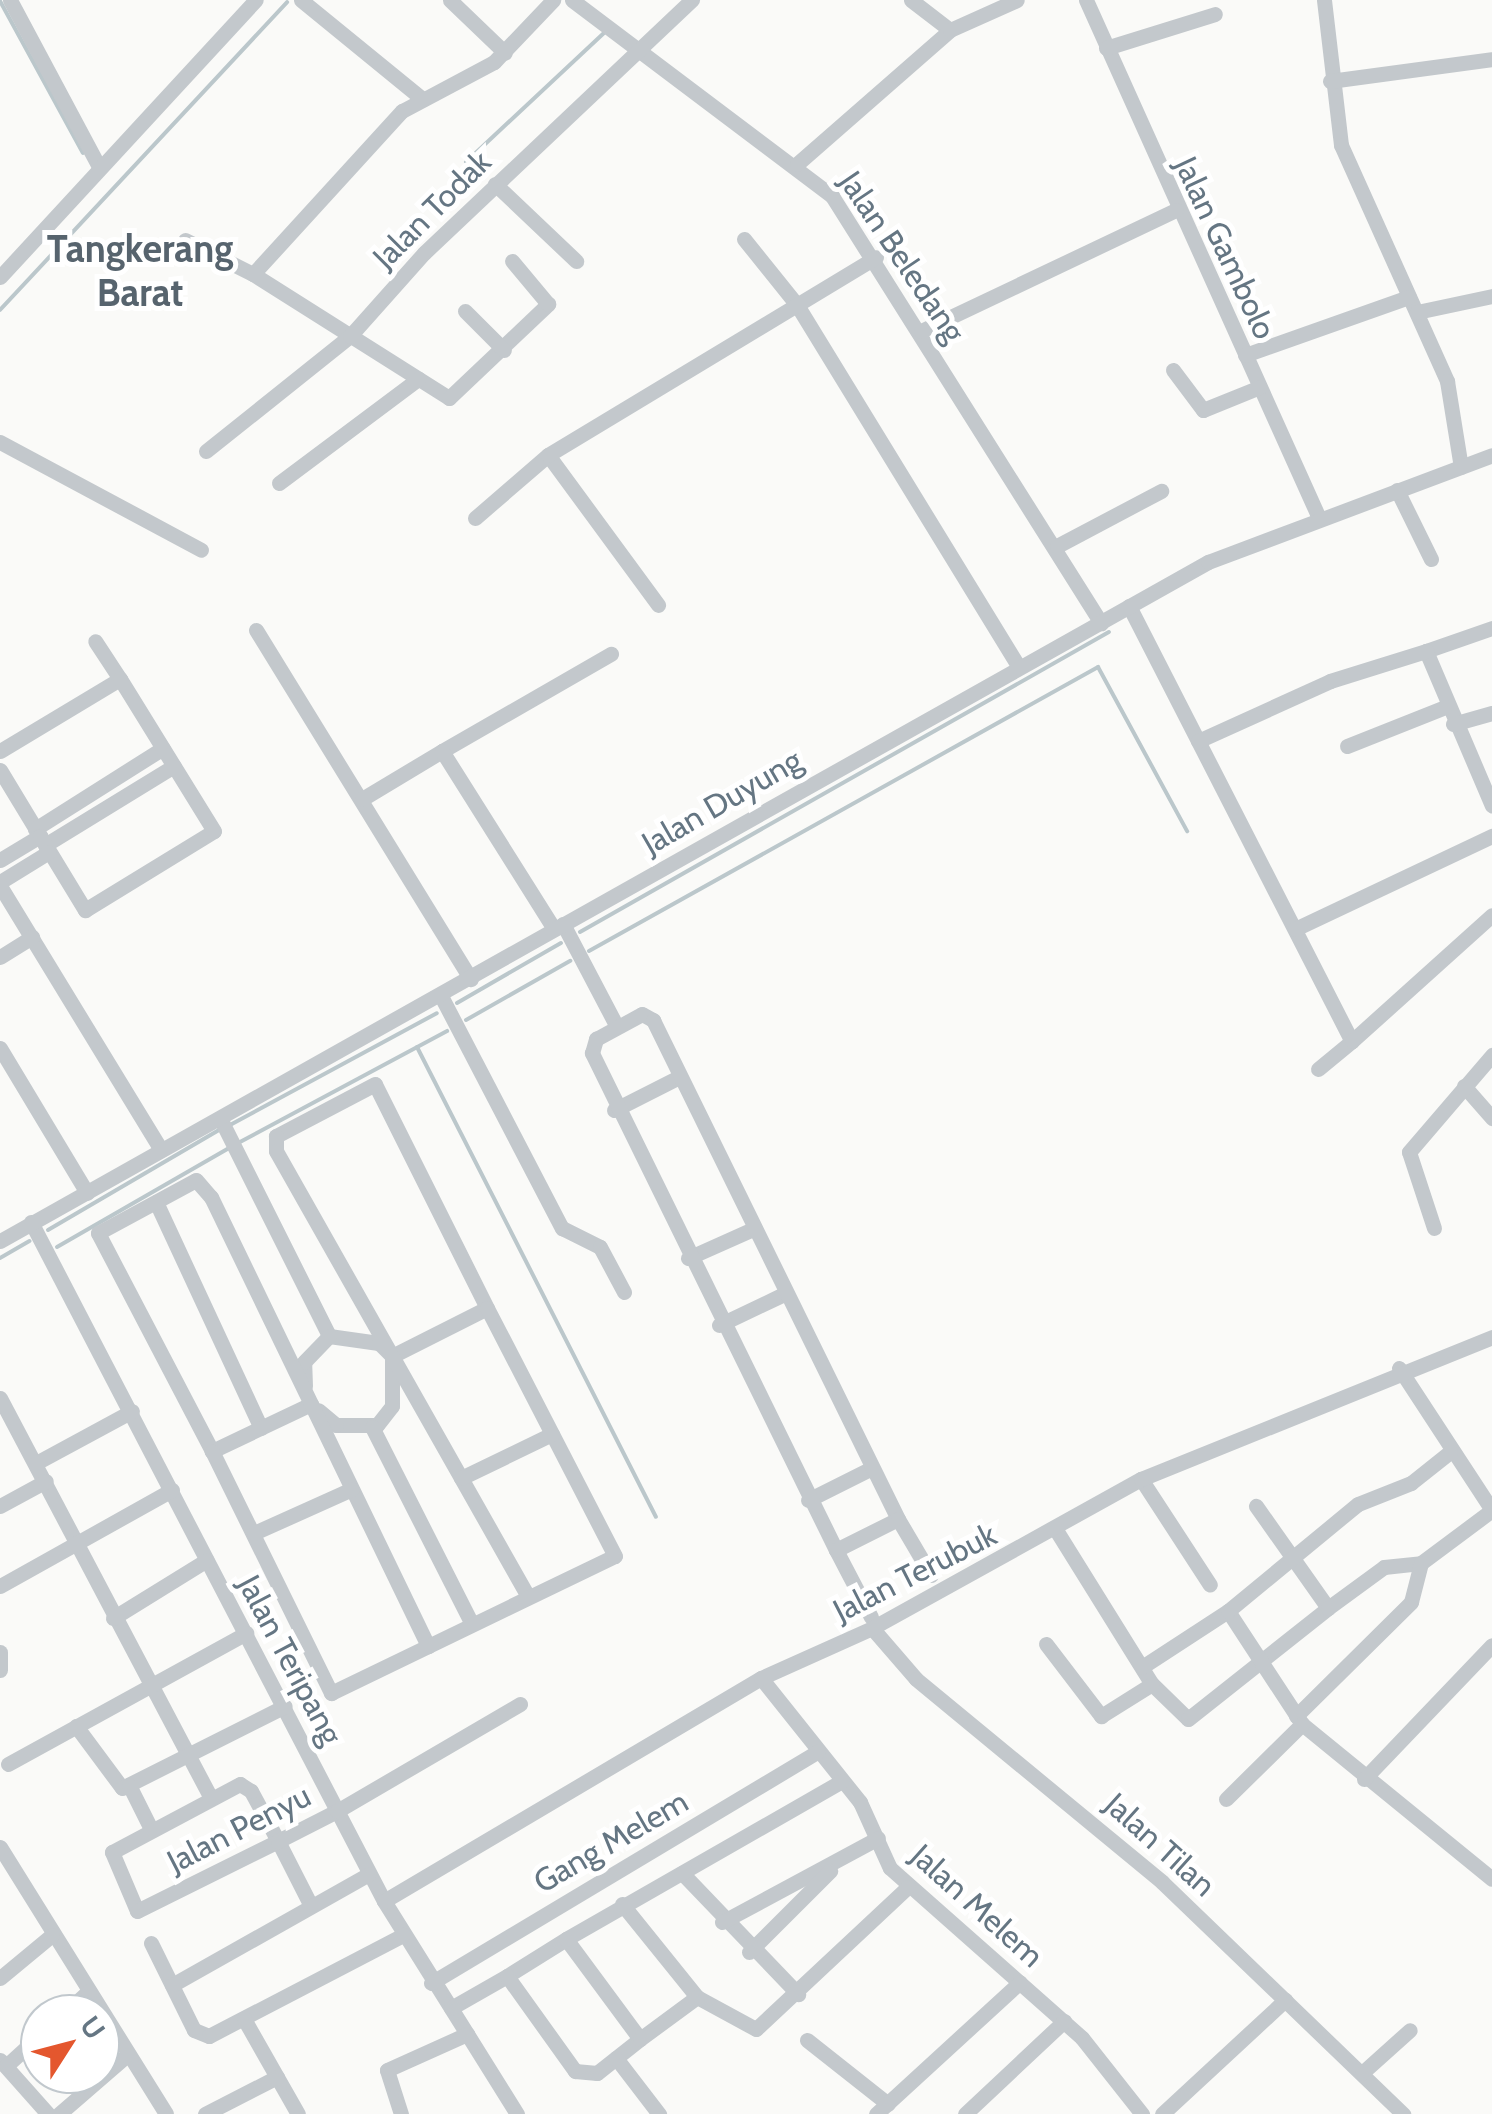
<!DOCTYPE html>
<html>
<head>
<meta charset="utf-8">
<style>
	body { margin:0 }
	#map { position:relative; width:1492px; height:2114px; overflow:hidden; background:#fafaf8; font-family:Cabin,sans-serif }
	div>[style] { position:absolute }
	[style*='--x'] { left:calc(var(--x)*1px); top:calc(var(--y)*1px); width:calc(var(--w)*1px); rotate:calc(var(--a)*1deg) }
	.stream>* { height:4px; margin:-2px; padding:0 2px; transform-origin:2px; border-radius:2px; background:#bbc7cb }
	.minor>* { height:15px; margin:-7.5px; padding:0 7.5px; transform-origin:7.5px; border-radius:7.5px; background:#c3c8cc }
	span { translate:-50% -50%; white-space:nowrap; text-align:center; line-height:1.15; -webkit-text-stroke:10px #fff; paint-order:stroke }
	.street-label { font-size:32px; color:#657683 }
	.quarter-label { font-size:38px; color:#57646e; font-weight:700 }
	.north { position:absolute; left:20px; top:1994px; width:100px; height:100px; box-sizing:border-box; background:#fff; border:2px solid #c1c8cd; border-radius:50%; rotate:54deg; font-size:28px; font-weight:700; line-height:40px; text-align:center; color:#657683 }
	.north::after { content:''; display:block; margin:auto; width:35px; height:45px; background:#e4572e; clip-path:polygon(50% 0,100% 100%,50% 72%,0 100%) }
</style>
</head>
<body>
<div id="map">
	<div class="stream">
		<i style="--x:0;--y:1;--w:173;--a:61.4"></i>
		<i style="--x:466;--y:162;--w:190;--a:-43.1"></i>
		<i style="--x:0;--y:310;--w:421;--a:-47"></i>
		<i style="--x:580;--y:932;--w:608;--a:-29.56"></i>
		<i style="--x:589;--y:951;--w:583;--a:-29.16"></i>
		<i style="--x:1098;--y:667;--w:187;--a:61.5"></i>
		<i style="--x:457;--y:1003;--w:120;--a:-30"></i>
		<i style="--x:466;--y:1020;--w:120;--a:-29.6"></i>
		<i style="--x:417;--y:1047;--w:527;--a:63.05"></i>
		<i style="--x:230;--y:1125;--w:235;--a:-28.4"></i>
		<i style="--x:240;--y:1142;--w:235;--a:-28.2"></i>
		<i style="--x:48;--y:1230;--w:200;--a:-30.3"></i>
		<i style="--x:57;--y:1247;--w:201;--a:-29.9"></i>
		<i style="--x:0;--y:1258;--w:34;--a:-30"></i>
	</div>
	<div class="minor">
		<i style="--x:10;--y:0;--w:189;--a:61.9"></i>
		<i style="--x:301;--y:0;--w:154;--a:39.2"></i>
		<i style="--x:450;--y:0;--w:76;--a:43.9"></i>
		<i style="--x:572;--y:0;--w:326;--a:37"></i>
		<i style="--x:832;--y:196;--w:505;--a:57.79"></i>
		<i style="--x:911;--y:0;--w:49;--a:37.6"></i>
		<i style="--x:1086;--y:0;--w:568;--a:65.78"></i>
		<i style="--x:1324;--y:0;--w:146;--a:83.3"></i>
		<i style="--x:1341;--y:145;--w:259;--a:65.8"></i>
		<i style="--x:1447;--y:381;--w:87;--a:80.8"></i>
		<i style="--x:1106;--y:48;--w:114;--a:-17.3"></i>
		<i style="--x:1330;--y:81;--w:163;--a:-7.7"></i>
		<i style="--x:797;--y:164;--w:203;--a:-41.2"></i>
		<i style="--x:950;--y:30;--w:73;--a:-24.1"></i>
		<i style="--x:495;--y:184;--w:112;--a:43.5"></i>
		<i style="--x:744;--y:239;--w:85;--a:51.2"></i>
		<i style="--x:797;--y:305;--w:425;--a:58.5"></i>
		<i style="--x:185;--y:240;--w:76;--a:26.6"></i>
		<i style="--x:253;--y:274;--w:221;--a:-47.6"></i>
		<i style="--x:402;--y:111;--w:104;--a:-28"></i>
		<i style="--x:494;--y:62;--w:86;--a:-46.4"></i>
		<i style="--x:253;--y:274;--w:232;--a:32.3"></i>
		<i style="--x:449;--y:398;--w:137;--a:-43.5"></i>
		<i style="--x:548;--y:304;--w:56;--a:-129.9"></i>
		<i style="--x:0;--y:277;--w:377;--a:-47.3"></i>
		<i style="--x:465;--y:311;--w:55;--a:45"></i>
		<i style="--x:1417;--y:312;--w:77;--a:-12"></i>
		<i style="--x:921;--y:331;--w:282;--a:-25.4"></i>
		<i style="--x:1245;--y:355;--w:174;--a:-19.5"></i>
		<i style="--x:1173;--y:370;--w:50;--a:53.1"></i>
		<i style="--x:1203;--y:410;--w:61;--a:-22"></i>
		<i style="--x:0;--y:442;--w:228;--a:28.2"></i>
		<i style="--x:206;--y:451;--w:184;--a:-38.6"></i>
		<i style="--x:350;--y:336;--w:111;--a:-48.3"></i>
		<i style="--x:424;--y:253;--w:369;--a:-43.4"></i>
		<i style="--x:548;--y:455;--w:186;--a:53.7"></i>
		<i style="--x:279;--y:483;--w:174;--a:-36.8"></i>
		<i style="--x:1397;--y:490;--w:77;--a:63.8"></i>
		<i style="--x:475;--y:518;--w:96;--a:-40.8"></i>
		<i style="--x:548;--y:455;--w:383;--a:-31.1"></i>
		<i style="--x:1057;--y:546;--w:118;--a:-27.9"></i>
		<i style="--x:1129;--y:606;--w:489;--a:62.9"></i>
		<i style="--x:1352;--y:1041;--w:44;--a:140.5"></i>
		<i style="--x:1492;--y:628;--w:70;--a:160.8"></i>
		<i style="--x:1426;--y:651;--w:168;--a:66.9"></i>
		<i style="--x:256;--y:630;--w:410;--a:58.4"></i>
		<i style="--x:1453;--y:724;--w:41;--a:-15.8"></i>
		<i style="--x:1198;--y:741;--w:145;--a:-24.4"></i>
		<i style="--x:1330;--y:681;--w:101;--a:-17.4"></i>
		<i style="--x:1347;--y:746;--w:105;--a:-21.7"></i>
		<i style="--x:0;--y:751;--w:140;--a:-31"></i>
		<i style="--x:120;--y:679;--w:45;--a:-123.3"></i>
		<i style="--x:442;--y:751;--w:195;--a:-29.9"></i>
		<i style="--x:0;--y:770;--w:77;--a:58.8"></i>
		<i style="--x:362;--y:799;--w:93;--a:-31"></i>
		<i style="--x:442;--y:751;--w:210;--a:57.8"></i>
		<i style="--x:35;--y:829;--w:151;--a:-32.3"></i>
		<i style="--x:45;--y:845;--w:151;--a:-31.5"></i>
		<i style="--x:0;--y:860;--w:47;--a:-31"></i>
		<i style="--x:40;--y:836;--w:87;--a:58.7"></i>
		<i style="--x:85;--y:910;--w:151;--a:-31.5"></i>
		<i style="--x:214;--y:831;--w:179;--a:-121.7"></i>
		<i style="--x:0;--y:882;--w:57;--a:-31.5"></i>
		<i style="--x:0;--y:886;--w:309;--a:58.6"></i>
		<i style="--x:563;--y:924;--w:116;--a:62.3"></i>
		<i style="--x:1295;--y:929;--w:218;--a:-25.3"></i>
		<i style="--x:0;--y:957;--w:38;--a:-32"></i>
		<i style="--x:441;--y:996;--w:262;--a:62.5"></i>
		<i style="--x:562;--y:1228;--w:42;--a:26.6"></i>
		<i style="--x:600;--y:1247;--w:51;--a:61.9"></i>
		<i style="--x:1352;--y:1041;--w:188;--a:-42"></i>
		<i style="--x:0;--y:1048;--w:169;--a:59"></i>
		<i style="--x:1464;--y:1086;--w:43;--a:48.8"></i>
		<i style="--x:614;--y:1110;--w:73;--a:-26.9"></i>
		<i style="--x:220;--y:1118;--w:244;--a:63.4"></i>
		<i style="--x:329;--y:1336;--w:50;--a:8"></i>
		<i style="--x:379;--y:1343;--w:18;--a:45"></i>
		<i style="--x:392;--y:1356;--w:50;--a:90"></i>
		<i style="--x:392;--y:1406;--w:24;--a:128"></i>
		<i style="--x:377;--y:1425;--w:41;--a:180"></i>
		<i style="--x:336;--y:1425;--w:23;--a:-140"></i>
		<i style="--x:156;--y:1202;--w:249;--a:65.1"></i>
		<i style="--x:31;--y:1222;--w:765;--a:62.53"></i>
		<i style="--x:384;--y:1901;--w:251;--a:58"></i>
		<i style="--x:1434;--y:1228;--w:80;--a:-108.2"></i>
		<i style="--x:1409;--y:1152;--w:128;--a:-49.4"></i>
		<i style="--x:0;--y:1241;--w:1386;--a:-29.34"></i>
		<i style="--x:1208;--y:562;--w:303;--a:-20.6"></i>
		<i style="--x:688;--y:1258;--w:69;--a:-24"></i>
		<i style="--x:719;--y:1325;--w:70;--a:-25.5"></i>
		<i style="--x:392;--y:1356;--w:106;--a:-26.8"></i>
		<i style="--x:487;--y:1308;--w:250;--a:-116.6"></i>
		<i style="--x:375;--y:1084;--w:112;--a:152.3"></i>
		<i style="--x:276;--y:1136;--w:15;--a:90"></i>
		<i style="--x:276;--y:1151;--w:236;--a:60.5"></i>
		<i style="--x:392;--y:1356;--w:276;--a:60.5"></i>
		<i style="--x:1399;--y:1368;--w:170;--a:56.8"></i>
		<i style="--x:305;--y:1386;--w:24;--a:-92"></i>
		<i style="--x:304;--y:1362;--w:36;--a:-46"></i>
		<i style="--x:0;--y:1398;--w:450;--a:62.2"></i>
		<i style="--x:311;--y:1404;--w:110;--a:154.6"></i>
		<i style="--x:212;--y:1451;--w:246;--a:-117.6"></i>
		<i style="--x:98;--y:1233;--w:111;--a:-28.4"></i>
		<i style="--x:196;--y:1180;--w:23;--a:49"></i>
		<i style="--x:211;--y:1197;--w:499;--a:64.2"></i>
		<i style="--x:372;--y:1427;--w:221;--a:63.1"></i>
		<i style="--x:212;--y:1451;--w:270;--a:63.8"></i>
		<i style="--x:331;--y:1693;--w:315;--a:-25.8"></i>
		<i style="--x:615;--y:1556;--w:279;--a:-117.3"></i>
		<i style="--x:36;--y:1463;--w:109;--a:-28.4"></i>
		<i style="--x:461;--y:1478;--w:101;--a:-25.8"></i>
		<i style="--x:1141;--y:1479;--w:126;--a:56.9"></i>
		<i style="--x:808;--y:1500;--w:67;--a:-26.6"></i>
		<i style="--x:0;--y:1506;--w:52;--a:-28.5"></i>
		<i style="--x:1056;--y:1530;--w:181;--a:58.1"></i>
		<i style="--x:1152;--y:1684;--w:50;--a:44.2"></i>
		<i style="--x:1188;--y:1719;--w:179;--a:-38.4"></i>
		<i style="--x:1328;--y:1608;--w:125;--a:-125.2"></i>
		<i style="--x:254;--y:1533;--w:107;--a:-24.2"></i>
		<i style="--x:836;--y:1550;--w:554;--a:-116.15"></i>
		<i style="--x:592;--y:1053;--w:15;--a:-74"></i>
		<i style="--x:596;--y:1039;--w:52;--a:-28.5"></i>
		<i style="--x:642;--y:1014;--w:13;--a:29"></i>
		<i style="--x:653;--y:1020;--w:556;--a:63.85"></i>
		<i style="--x:0;--y:1586;--w:197;--a:-29.2"></i>
		<i style="--x:1328;--y:1608;--w:69;--a:-36.2"></i>
		<i style="--x:1384;--y:1567;--w:37;--a:-6"></i>
		<i style="--x:1421;--y:1563;--w:89;--a:-36.7"></i>
		<i style="--x:1228;--y:1611;--w:135;--a:56.8"></i>
		<i style="--x:1302;--y:1724;--w:245;--a:39.2"></i>
		<i style="--x:871;--y:1617;--w:76;--a:-117.6"></i>
		<i style="--x:836;--y:1550;--w:69;--a:-26.6"></i>
		<i style="--x:898;--y:1519;--w:65;--a:59.5"></i>
		<i style="--x:113;--y:1618;--w:110;--a:-31.7"></i>
		<i style="--x:872;--y:1628;--w:67;--a:49.2"></i>
		<i style="--x:916;--y:1679;--w:319;--a:39.5"></i>
		<i style="--x:1162;--y:1882;--w:335;--a:43.9"></i>
		<i style="--x:1046;--y:1644;--w:91;--a:52.6"></i>
		<i style="--x:1101;--y:1716;--w:60;--a:-32.1"></i>
		<i style="--x:0;--y:1652;--w:18;--a:90"></i>
		<i style="--x:1142;--y:1667;--w:103;--a:-33.1"></i>
		<i style="--x:1228;--y:1611;--w:168;--a:-39.5"></i>
		<i style="--x:1358;--y:1504;--w:57;--a:-21.6"></i>
		<i style="--x:1411;--y:1483;--w:50;--a:-38.5"></i>
		<i style="--x:761;--y:1678;--w:159;--a:51.4"></i>
		<i style="--x:860;--y:1802;--w:72;--a:65.6"></i>
		<i style="--x:890;--y:1868;--w:256;--a:41.5"></i>
		<i style="--x:1082;--y:2038;--w:97;--a:51.7"></i>
		<i style="--x:1296;--y:1716;--w:162;--a:-44.7"></i>
		<i style="--x:1411;--y:1602;--w:40;--a:-75.6"></i>
		<i style="--x:76;--y:1726;--w:77;--a:53.4"></i>
		<i style="--x:122;--y:1788;--w:182;--a:-26.7"></i>
		<i style="--x:8;--y:1764;--w:272;--a:-28.8"></i>
		<i style="--x:1364;--y:1779;--w:185;--a:-46.3"></i>
		<i style="--x:129;--y:1785;--w:47;--a:63.4"></i>
		<i style="--x:1226;--y:1799;--w:107;--a:-44.6"></i>
		<i style="--x:0;--y:1847;--w:314;--a:58.1"></i>
		<i style="--x:682;--y:1873;--w:168;--a:46.2"></i>
		<i style="--x:308;--y:1900;--w:66;--a:-117"></i>
		<i style="--x:278;--y:1841;--w:57;--a:-118.4"></i>
		<i style="--x:251;--y:1791;--w:13;--a:-148"></i>
		<i style="--x:240;--y:1784;--w:145;--a:152"></i>
		<i style="--x:112;--y:1852;--w:64;--a:67"></i>
		<i style="--x:137;--y:1911;--w:157;--a:-26.4"></i>
		<i style="--x:278;--y:1841;--w:66;--a:-27"></i>
		<i style="--x:337;--y:1811;--w:212;--a:-30.3"></i>
		<i style="--x:384;--y:1901;--w:438;--a:-30.6"></i>
		<i style="--x:761;--y:1678;--w:122;--a:-24.2"></i>
		<i style="--x:872;--y:1628;--w:308;--a:-29"></i>
		<i style="--x:1141;--y:1479;--w:379;--a:-22"></i>
		<i style="--x:622;--y:1904;--w:119;--a:51.1"></i>
		<i style="--x:697;--y:1997;--w:67;--a:28.5"></i>
		<i style="--x:756;--y:2029;--w:208;--a:-43.1"></i>
		<i style="--x:722;--y:1922;--w:177;--a:-28.3"></i>
		<i style="--x:151;--y:1943;--w:97;--a:63.7"></i>
		<i style="--x:194;--y:2030;--w:16;--a:22"></i>
		<i style="--x:209;--y:2036;--w:219;--a:-27.5"></i>
		<i style="--x:749;--y:1952;--w:115;--a:-45"></i>
		<i style="--x:507;--y:1976;--w:70;--a:-32.1"></i>
		<i style="--x:0;--y:1978;--w:67;--a:-39.6"></i>
		<i style="--x:431;--y:1983;--w:451;--a:-30.9"></i>
		<i style="--x:172;--y:1985;--w:226;--a:-29.4"></i>
		<i style="--x:451;--y:2008;--w:64;--a:-29.7"></i>
		<i style="--x:507;--y:1976;--w:117;--a:54.4"></i>
		<i style="--x:575;--y:2071;--w:22;--a:5"></i>
		<i style="--x:597;--y:2073;--w:55;--a:-38.3"></i>
		<i style="--x:640;--y:2039;--w:124;--a:-126.5"></i>
		<i style="--x:566;--y:1939;--w:318;--a:-29.8"></i>
		<i style="--x:64;--y:2014;--w:34;--a:-43"></i>
		<i style="--x:244;--y:2019;--w:109;--a:60.4"></i>
		<i style="--x:640;--y:2039;--w:71;--a:-36.4"></i>
		<i style="--x:807;--y:2040;--w:103;--a:38.3"></i>
		<i style="--x:616;--y:2058;--w:71;--a:52.5"></i>
		<i style="--x:0;--y:2060;--w:72;--a:48.4"></i>
		<i style="--x:6;--y:2066;--w:46;--a:-42.4"></i>
		<i style="--x:1362;--y:2073;--w:64;--a:-41.9"></i>
		<i style="--x:59;--y:2114;--w:90;--a:-40.9"></i>
		<i style="--x:205;--y:2114;--w:81;--a:-27.2"></i>
		<i style="--x:401;--y:2114;--w:46;--a:-107.7"></i>
		<i style="--x:387;--y:2070;--w:88;--a:-24.2"></i>
		<i style="--x:876;--y:2114;--w:195;--a:-42.5"></i>
		<i style="--x:965;--y:2114;--w:136;--a:-43.2"></i>
		<i style="--x:1162;--y:2114;--w:168;--a:-42.8"></i>
	</div>
	<div class="street-label">
		<span style="left:432px;top:210px;rotate:-45deg">Jalan Todak</span>
		<span style="left:1225px;top:248px;rotate:65deg">Jalan Gambolo</span>
		<span style="left:902px;top:257px;rotate:56deg">Jalan Beledang</span>
		<span style="left:722px;top:802px;rotate:-30deg">Jalan Duyung</span>
		<span style="left:915px;top:1573px;rotate:-27deg">Jalan Terubuk</span>
		<span style="left:290px;top:1660px;rotate:62deg">Jalan Teripang</span>
		<span style="left:239px;top:1829px;rotate:-27deg">Jalan Penyu</span>
		<span style="left:611px;top:1842px;rotate:-30deg">Gang Melem</span>
		<span style="left:1160px;top:1845px;rotate:42deg">Jalan Tilan</span>
		<span style="left:977px;top:1906px;rotate:42deg">Jalan Melem</span>
	</div>
	<div class="quarter-label">
		<span style="left:140px;top:271px">Tangkerang<br>Barat</span>
	</div>
	<div class="north">U</div>
</div>
</body>
</html>
